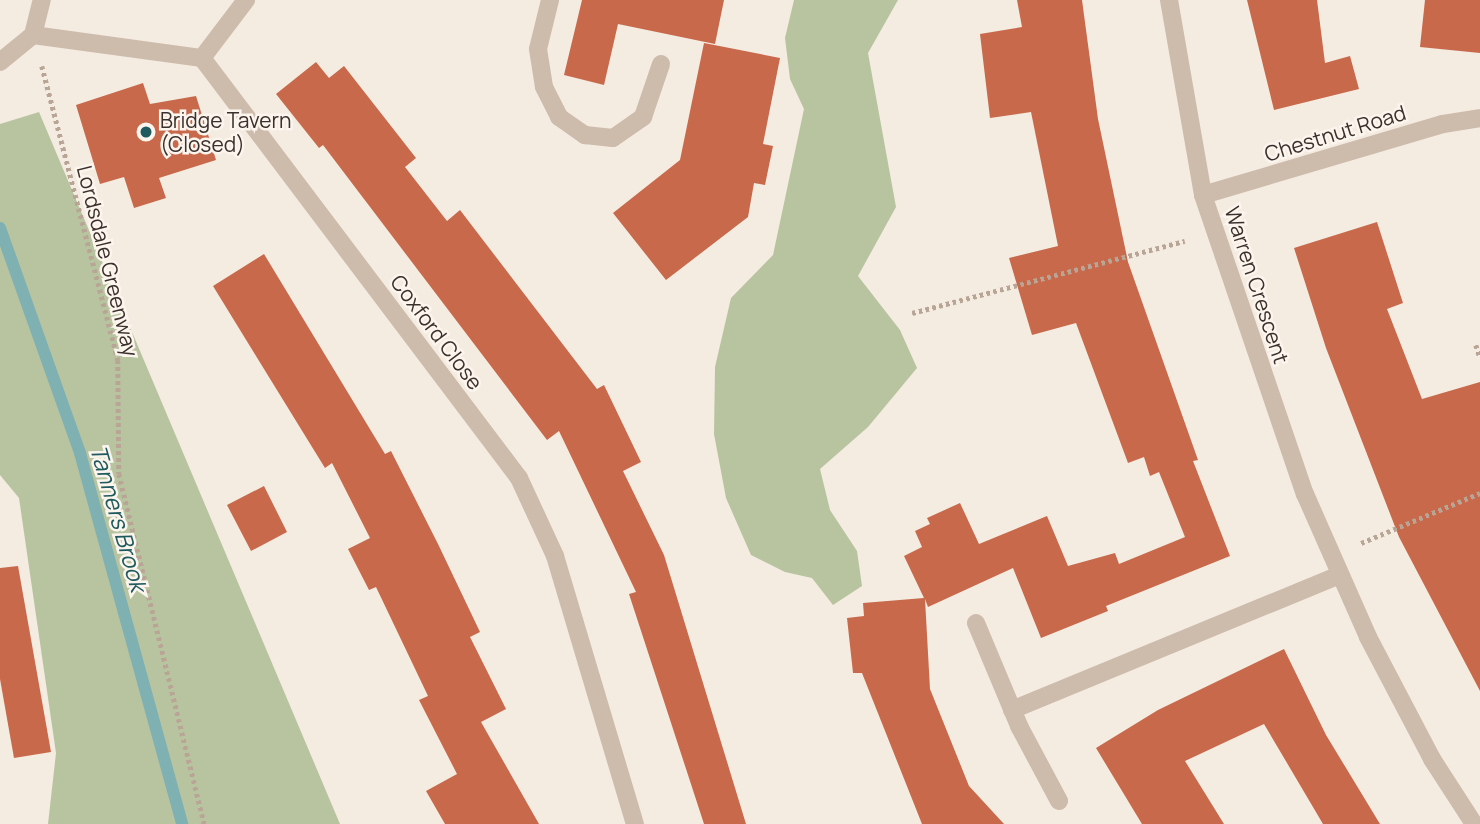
<!DOCTYPE html>
<html>
<head>
<meta charset="utf-8">
<style>
	body { margin:0 }
	#map { position:relative; width:1480px; height:824px; overflow:hidden; background:#f4ebe1; font-family:Manrope,sans-serif }
	div>[style] { position:absolute }
	[style*='--x'] { left:calc(var(--x)*1px); top:calc(var(--y)*1px); width:calc(var(--w)*1px); rotate:calc(var(--a)*1deg) }
	.green>* { inset:0; background:#b8c4a0 }
	.stream>* { height:12px; margin:-6px; padding:0 6px; transform-origin:6px; border-radius:6px; background:#7fb0b2 }
	.building>* { inset:0; background:#c8694b }
	.path>* { height:4.5px; margin-top:-2.25px; transform-origin:0; background:repeating-linear-gradient(90deg,#b9a596 0 3.5px,transparent 0 7px) }
	.service>* { height:18px; margin:-9px; padding:0 9px; transform-origin:9px; border-radius:9px; background:#cdbbac }
	.minor>* { height:18px; margin:-9px; padding:0 9px; transform-origin:9px; border-radius:9px; background:#cdbbac }
	.tertiary>* { height:18px; margin:-9px; padding:0 9px; transform-origin:9px; border-radius:9px; background:#cdbbac }
	.dots>* { width:19px; height:19px; translate:-50% -50%; box-sizing:border-box; border:4px solid #fbf5ee; border-radius:50% }
	span { translate:-50% -50%; white-space:nowrap; text-align:center; line-height:1.15; -webkit-text-stroke:5px #fbf5ee; paint-order:stroke }
	.poi-label { font-size:21px; color:#3b302b }
	.left { translate:0 -50%; text-align:left }
	.street-label { font-size:21px; color:#3b302b }
	.water-label { font-size:23px; color:#1f5a5e; font-style:italic }
</style>
</head>
<body>
<div id="map">
	<div class="green">
		<i style="clip-path:polygon(794px 0,898px 0,868px 53px,896px 207px,858px 276px,900px 330px,917px 368px,868px 427px,820px 469px,830px 510px,857px 551px,862px 586px,833px 605px,812px 578px,785px 572px,751px 555px,726px 498px,714px 434px,715px 367px,731px 298px,773px 255px,804px 109px,790px 79px,785px 38px)"></i>
		<i style="clip-path:polygon(39px 112px,340px 824px,48px 824px,56px 753px,19px 498px,0 475px,0 124px)"></i>
	</div>
	<div class="stream">
		<i style="--x:0;--y:228;--w:239;--a:70.4"></i>
		<i style="--x:80;--y:453;--w:385;--a:74.6"></i>
	</div>
	<div class="building">
		<i style="clip-path:polygon(582px 0,724px 0,715px 44px,618px 24px,604px 85px,564px 75px)"></i>
		<i style="clip-path:polygon(1017px 0,1082px 0,1098px 119px,1128px 262px,1198px 460px,1193px 461px,1230px 556px,1106px 606px,1108px 611px,1041px 638px,1013px 568px,928px 607px,925px 599px,930px 689px,969px 786px,1004px 824px,922px 824px,862px 673px,853px 673px,847px 618px,864px 616px,863px 603px,924px 598px,904px 556px,922px 547px,915px 531px,930px 524px,927px 518px,960px 503px,979px 544px,1047px 516px,1068px 566px,1115px 553px,1119px 564px,1185px 537px,1159px 472px,1150px 476px,1144px 457px,1128px 463px,1076px 323px,1032px 335px,1009px 258px,1058px 246px,1031px 112px,990px 118px,980px 34px,1022px 27px)"></i>
		<i style="clip-path:polygon(1247px 0,1317px 0,1325px 63px,1350px 56px,1359px 89px,1274px 110px)"></i>
		<i style="clip-path:polygon(1425px 0,1480px 0,1480px 53px,1420px 47px)"></i>
		<i style="clip-path:polygon(704px 43px,780px 58px,763px 144px,773px 146px,765px 185px,754px 183px,748px 217px,666px 280px,613px 213px,680px 160px)"></i>
		<i style="clip-path:polygon(316px 62px,329px 78px,344px 66px,416px 158px,405px 167px,447px 221px,460px 210px,597px 389px,604px 385px,641px 462px,623px 471px,664px 555px,746px 824px,704px 824px,629px 594px,636px 592px,559px 431px,547px 440px,323px 145px,319px 148px,276px 94px)"></i>
		<i style="clip-path:polygon(143px 83px,150px 104px,196px 96px,216px 160px,159px 178px,166px 198px,134px 208px,124px 177px,100px 184px,76px 105px)"></i>
		<i style="clip-path:polygon(1377px 222px,1403px 303px,1387px 309px,1422px 399px,1480px 382px,1480px 691px,1399px 537px,1326px 348px,1294px 248px)"></i>
		<i style="clip-path:polygon(264px 254px,385px 454px,391px 451px,438px 544px,480px 632px,470px 637px,506px 709px,481px 722px,539px 824px,445px 824px,426px 791px,457px 774px,419px 700px,428px 696px,376px 587px,369px 590px,348px 549px,370px 538px,332px 463px,325px 468px,213px 286px)"></i>
		<i style="clip-path:polygon(264px 486px,287px 532px,251px 551px,227px 505px)"></i>
		<i style="clip-path:polygon(18px 566px,51px 752px,14px 758px,0 679px,0 568px)"></i>
		<i style="clip-path:polygon(1284px 649px,1326px 735px,1380px 824px,1323px 824px,1264px 724px,1185px 761px,1224px 824px,1142px 824px,1096px 748px,1158px 710px)"></i>
	</div>
	<div class="path">
		<i style="--x:42;--y:66;--w:304;--a:75.5"></i>
		<i style="--x:118;--y:360;--w:114;--a:89.5"></i>
		<i style="--x:119;--y:474;--w:360;--a:76.3"></i>
		<i style="--x:912;--y:313;--w:282;--a:-14.8"></i>
		<i style="--x:1476;--y:345;--w:13;--a:72"></i>
		<i style="--x:1361;--y:543;--w:129;--a:-22.8"></i>
	</div>
	<div class="service">
		<i style="--x:550;--y:0;--w:50;--a:103.8"></i>
		<i style="--x:538;--y:49;--w:38;--a:81"></i>
		<i style="--x:544;--y:87;--w:34;--a:63"></i>
		<i style="--x:559;--y:117;--w:32;--a:35"></i>
		<i style="--x:585;--y:135;--w:28;--a:6"></i>
		<i style="--x:613;--y:138;--w:37;--a:-35"></i>
		<i style="--x:643;--y:117;--w:56;--a:-71.2"></i>
	</div>
	<div class="minor">
		<i style="--x:1169;--y:0;--w:198;--a:80.1"></i>
		<i style="--x:1203;--y:195;--w:316;--a:71.2"></i>
		<i style="--x:1305;--y:494;--w:156;--a:66.2"></i>
		<i style="--x:1368;--y:637;--w:138;--a:62.3"></i>
		<i style="--x:1432;--y:759;--w:77;--a:57.1"></i>
		<i style="--x:33;--y:35;--w:171;--a:7.8"></i>
		<i style="--x:202;--y:58;--w:526;--a:52.96"></i>
		<i style="--x:519;--y:478;--w:86;--a:65.2"></i>
		<i style="--x:555;--y:556;--w:280;--a:73.4"></i>
		<i style="--x:202;--y:58;--w:73;--a:-52.8"></i>
		<i style="--x:1203;--y:195;--w:250;--a:-16.5"></i>
		<i style="--x:1443;--y:124;--w:37;--a:-9"></i>
		<i style="--x:976;--y:623;--w:112;--a:67.3"></i>
		<i style="--x:1019;--y:726;--w:85;--a:61.9"></i>
		<i style="--x:1012;--y:710;--w:354;--a:-22.4"></i>
	</div>
	<div class="tertiary">
		<i style="--x:0;--y:62;--w:43;--a:-39.3"></i>
		<i style="--x:33;--y:35;--w:36;--a:-76"></i>
	</div>
	<div class="dots">
		<i style="left:146px;top:132px;background:#1f5a5e"></i>
	</div>
	<div class="poi-label">
		<span class="left" style="left:160px;top:132px">Bridge Tavern<br>(Closed)</span>
	</div>
	<div class="street-label">
		<span style="left:1335px;top:133px;rotate:-17deg">Chestnut Road</span>
		<span style="left:108px;top:261px;rotate:76deg">Lordsdale Greenway</span>
		<span style="left:1257px;top:285px;rotate:72deg">Warren Crescent</span>
		<span style="left:437px;top:332px;rotate:53deg">Coxford Close</span>
	</div>
	<div class="water-label">
		<span style="left:119px;top:518px;rotate:74deg">Tanners Brook</span>
	</div>
</div>
</body>
</html>
